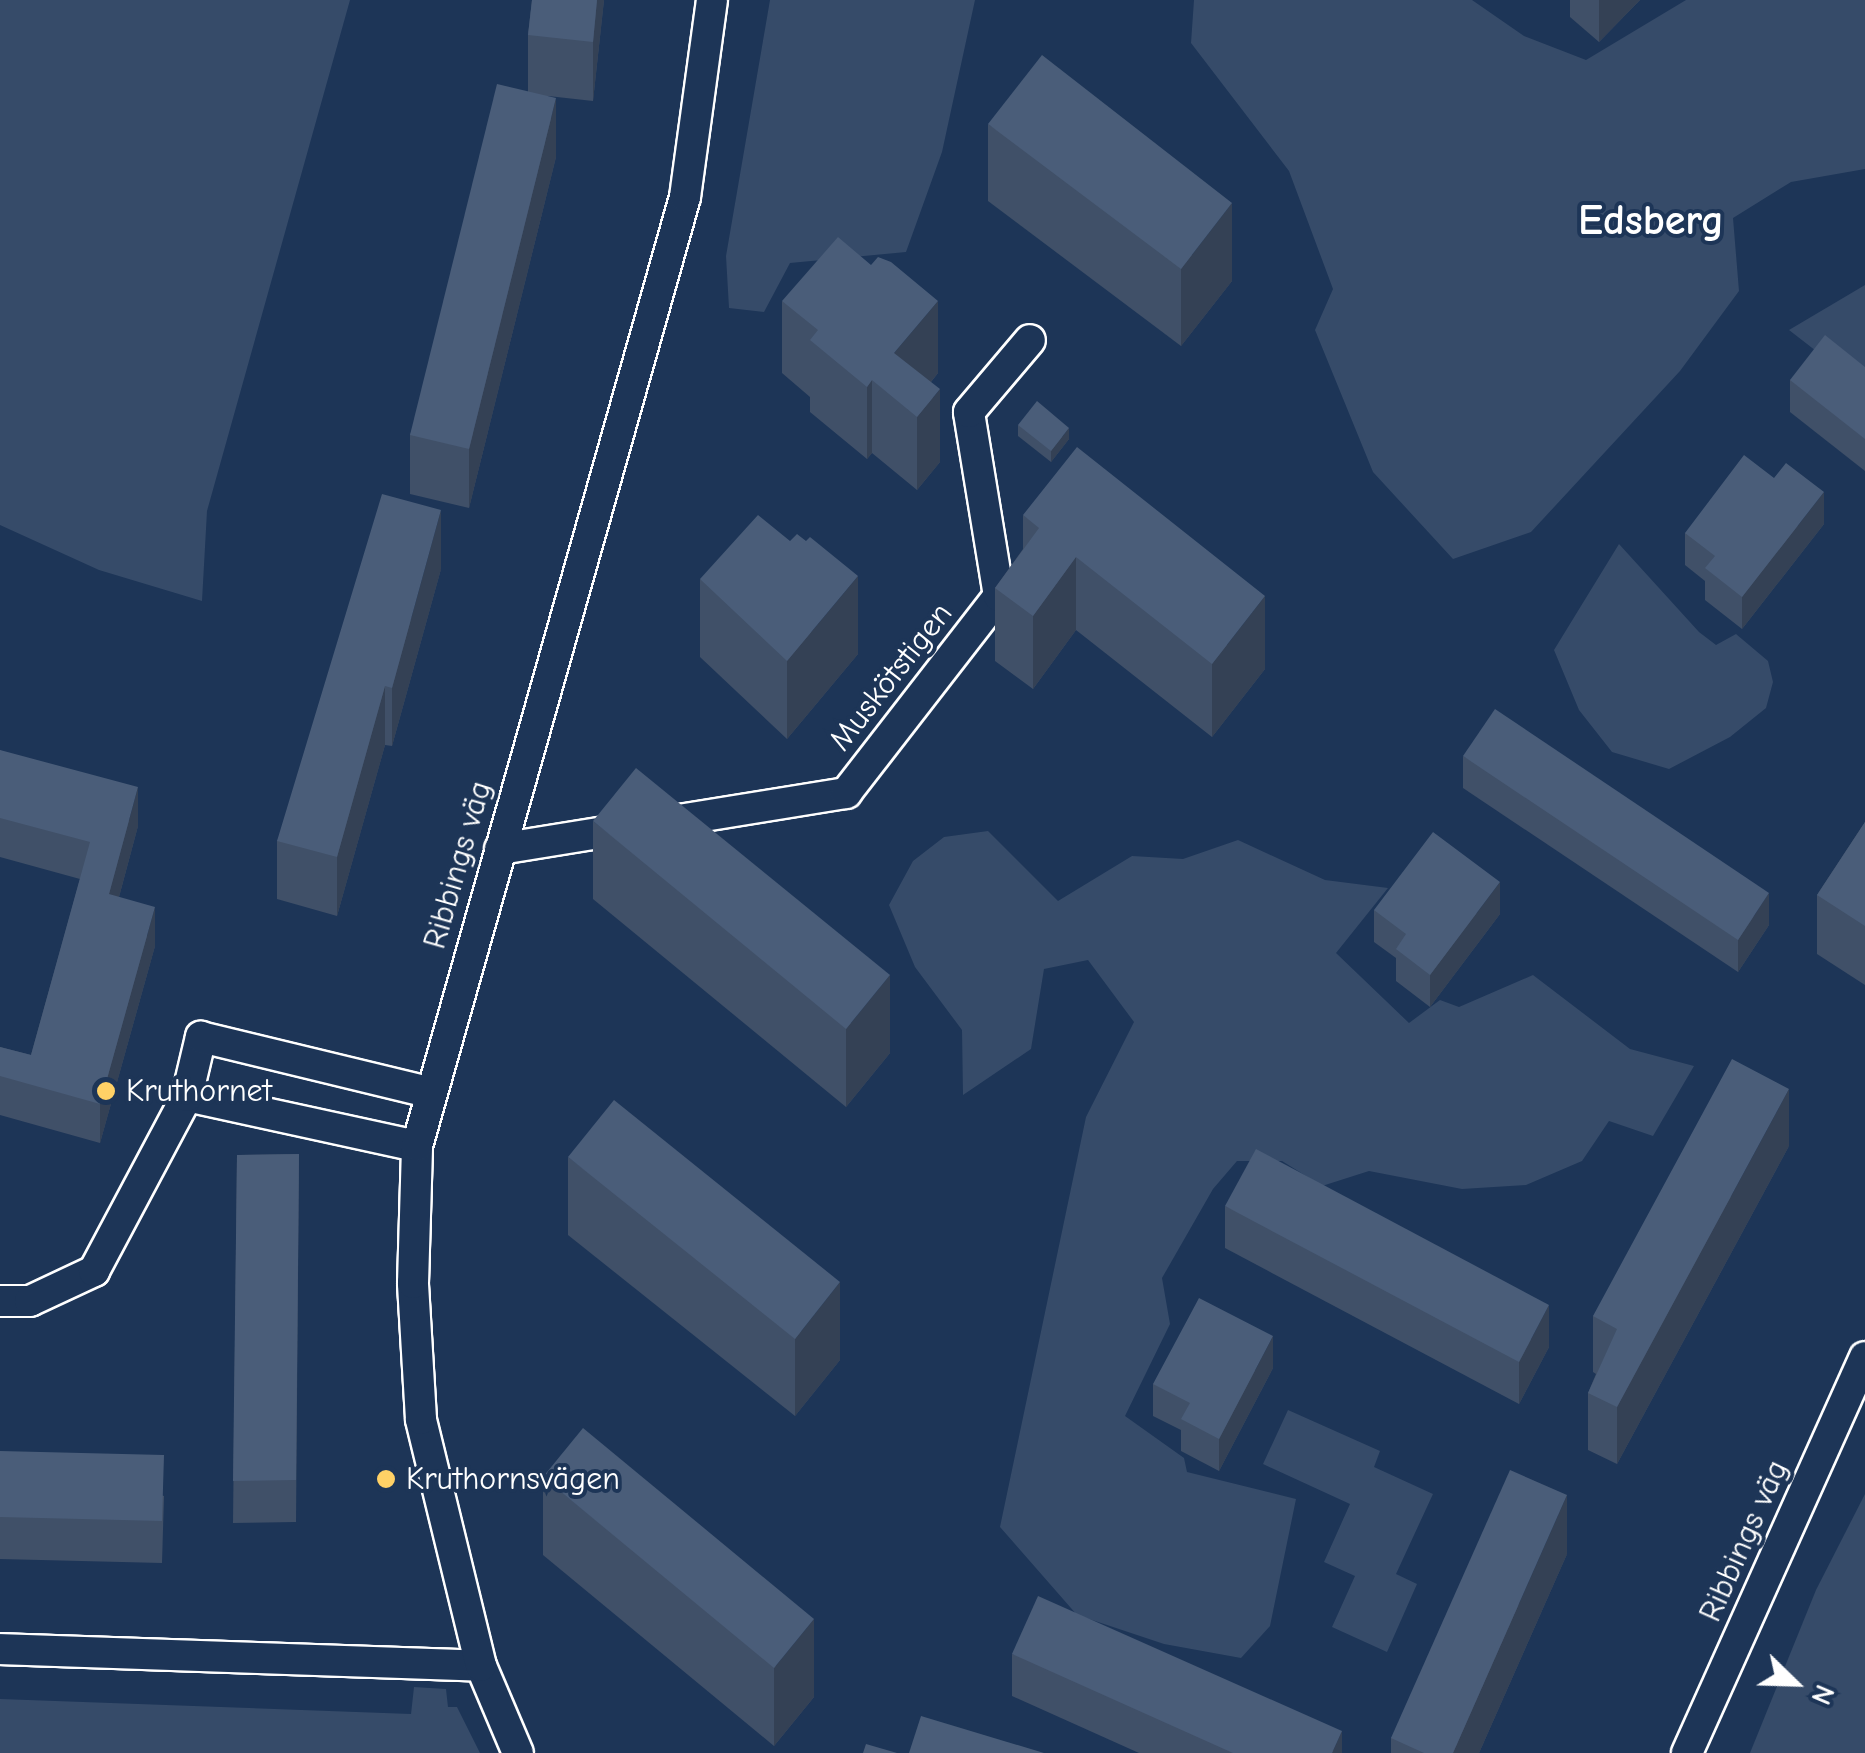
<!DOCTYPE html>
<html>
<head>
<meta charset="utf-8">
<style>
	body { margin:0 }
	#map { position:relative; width:1865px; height:1753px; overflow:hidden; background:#1d3557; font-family:"Comic Neue",sans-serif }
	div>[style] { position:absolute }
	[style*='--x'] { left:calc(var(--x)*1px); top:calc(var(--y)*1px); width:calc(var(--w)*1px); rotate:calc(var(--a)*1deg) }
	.green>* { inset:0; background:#364b69 }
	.roads { filter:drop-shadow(2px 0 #fff) drop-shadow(-2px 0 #fff) drop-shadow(0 2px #fff) drop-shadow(0 -2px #fff) }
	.street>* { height:30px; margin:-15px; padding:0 15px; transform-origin:15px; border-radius:15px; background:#1d3557 }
	.wall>* { inset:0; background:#405068 }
	.shaded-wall>* { inset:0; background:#344155 }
	.building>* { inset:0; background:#4a5d79 }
	.dots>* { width:28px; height:28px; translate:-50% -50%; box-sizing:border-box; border:5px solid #1d3557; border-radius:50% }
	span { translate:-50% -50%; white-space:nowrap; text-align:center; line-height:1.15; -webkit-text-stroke:8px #1d3557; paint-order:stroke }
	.street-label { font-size:32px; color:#fff }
	.poi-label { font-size:32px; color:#fff }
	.left { translate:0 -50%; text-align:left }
	.district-label { font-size:42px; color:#fff; font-weight:700 }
	.north { position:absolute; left:1745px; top:1633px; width:100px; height:100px; -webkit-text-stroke:8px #1d3557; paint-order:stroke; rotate:113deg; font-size:28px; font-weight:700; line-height:40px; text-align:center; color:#fff }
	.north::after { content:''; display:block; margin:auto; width:35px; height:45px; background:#fff; clip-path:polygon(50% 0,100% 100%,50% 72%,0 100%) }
</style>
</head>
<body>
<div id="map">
	<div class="green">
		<i style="clip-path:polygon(0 0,350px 0,207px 511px,202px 601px,99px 570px,0 525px)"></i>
		<i style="clip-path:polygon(770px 0,975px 0,942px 152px,906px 252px,790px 263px,764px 312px,729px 308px,726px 256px)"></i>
		<i style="clip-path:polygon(1194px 0,1472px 0,1524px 36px,1586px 60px,1686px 0,1865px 0,1865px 169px,1791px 182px,1733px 218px,1739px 291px,1680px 371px,1531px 532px,1453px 559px,1373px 472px,1315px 330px,1333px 289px,1289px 171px,1191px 43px)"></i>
		<i style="clip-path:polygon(1865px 285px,1865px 389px,1789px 330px)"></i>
		<i style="clip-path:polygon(1619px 544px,1699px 632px,1716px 645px,1736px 634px,1768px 661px,1773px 682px,1766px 708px,1730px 737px,1669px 769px,1612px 752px,1579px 710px,1554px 650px)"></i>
		<i style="clip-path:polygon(988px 831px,1058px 901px,1132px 856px,1183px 859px,1238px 840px,1325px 880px,1388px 888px,1336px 953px,1409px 1023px,1440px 1000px,1459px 1007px,1533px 975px,1630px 1049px,1694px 1066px,1653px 1136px,1609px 1121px,1582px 1161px,1526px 1185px,1462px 1189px,1369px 1171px,1322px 1186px,1282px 1161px,1237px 1161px,1213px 1189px,1162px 1278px,1170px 1324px,1125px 1416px,1184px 1458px,1187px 1472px,1296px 1499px,1270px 1626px,1241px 1658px,1164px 1644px,1077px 1615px,1000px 1527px,1086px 1117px,1134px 1022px,1088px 960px,1044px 969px,1031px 1049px,963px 1095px,962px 1030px,915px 967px,889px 905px,913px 861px,944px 837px)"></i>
		<i style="clip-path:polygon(1288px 1410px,1380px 1451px,1374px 1467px,1433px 1494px,1396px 1574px,1417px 1584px,1387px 1652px,1332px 1627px,1355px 1576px,1324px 1562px,1350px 1504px,1263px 1464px)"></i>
		<i style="clip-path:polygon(1865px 1494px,1865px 1753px,1750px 1753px,1816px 1590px)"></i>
		<i style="clip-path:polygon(414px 1687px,446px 1689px,448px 1707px,457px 1707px,480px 1753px,0 1753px,0 1699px,411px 1714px)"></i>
	</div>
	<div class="roads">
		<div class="street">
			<i style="--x:500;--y:849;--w:351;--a:-9.2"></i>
			<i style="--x:846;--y:793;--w:249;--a:-52.2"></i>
			<i style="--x:999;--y:596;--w:186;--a:-99.3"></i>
			<i style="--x:969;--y:412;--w:94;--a:-49.7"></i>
			<i style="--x:187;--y:1096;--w:235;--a:12.3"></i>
			<i style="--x:0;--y:1301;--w:30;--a:0"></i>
			<i style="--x:30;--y:1301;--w:71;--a:-25.1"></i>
			<i style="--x:94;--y:1271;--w:198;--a:-62"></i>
			<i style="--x:187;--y:1096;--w:61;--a:-76.7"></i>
			<i style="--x:201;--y:1037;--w:234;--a:13.6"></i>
			<i style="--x:0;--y:1649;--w:481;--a:2"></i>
			<i style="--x:518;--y:1753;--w:95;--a:-113"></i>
			<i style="--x:481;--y:1666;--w:254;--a:-103.7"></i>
			<i style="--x:421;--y:1419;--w:136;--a:-93.4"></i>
			<i style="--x:413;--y:1283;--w:137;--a:-88.3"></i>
			<i style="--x:417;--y:1146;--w:986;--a:-74.23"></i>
			<i style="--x:685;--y:197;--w:199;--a:-82.2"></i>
			<i style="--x:1687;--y:1753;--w:434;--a:-65.8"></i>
		</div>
	</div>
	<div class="wall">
		<i style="clip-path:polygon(532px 0,604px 0,593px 101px,548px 96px,556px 157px,469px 508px,410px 494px,410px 435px,528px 91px,528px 35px)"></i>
		<i style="clip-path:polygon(1570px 0,1640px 0,1599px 42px,1570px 17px)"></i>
		<i style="clip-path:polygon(988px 124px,1232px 281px,1181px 346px,988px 201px)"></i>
		<i style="clip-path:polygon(782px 301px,938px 373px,931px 382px,940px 462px,917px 490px,872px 453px,867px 459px,810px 412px,810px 397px,782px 373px)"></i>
		<i style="clip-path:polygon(1865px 367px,1865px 471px,1790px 412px,1790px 380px)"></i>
		<i style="clip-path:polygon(1018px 425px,1069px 439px,1051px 462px,1018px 436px)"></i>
		<i style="clip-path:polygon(1023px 515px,1265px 669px,1212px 737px,1076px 630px,1033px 689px,995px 661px,995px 588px,1023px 549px)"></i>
		<i style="clip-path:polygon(1824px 524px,1742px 629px,1705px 600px,1705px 581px,1685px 565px,1685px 533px)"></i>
		<i style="clip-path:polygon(441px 569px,392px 746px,385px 745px,337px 916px,277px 899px,277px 841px)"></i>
		<i style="clip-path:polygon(700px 579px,858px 654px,787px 739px,700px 657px)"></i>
		<i style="clip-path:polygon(0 750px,138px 826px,119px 897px,155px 946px,100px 1143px,0 1115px,0 1047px,31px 1055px,80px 879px,0 857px)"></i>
		<i style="clip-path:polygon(1463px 756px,1769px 925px,1738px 972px,1463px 788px)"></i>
		<i style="clip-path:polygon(593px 821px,890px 1053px,846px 1107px,593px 899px)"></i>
		<i style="clip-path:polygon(1865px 822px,1865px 985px,1817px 954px,1817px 895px)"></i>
		<i style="clip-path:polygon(1374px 910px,1500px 914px,1430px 1007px,1396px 981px,1396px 958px,1374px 942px)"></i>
		<i style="clip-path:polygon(1789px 1146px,1617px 1464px,1588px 1450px,1588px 1393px,1596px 1374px,1593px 1372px,1593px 1316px)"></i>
		<i style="clip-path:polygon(299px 1154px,296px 1522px,233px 1523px,237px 1155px)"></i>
		<i style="clip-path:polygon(568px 1157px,840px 1360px,795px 1416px,568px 1235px)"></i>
		<i style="clip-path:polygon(1225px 1206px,1549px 1347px,1519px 1404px,1225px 1248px)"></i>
		<i style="clip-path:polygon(1273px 1368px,1219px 1471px,1181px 1451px,1181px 1430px,1153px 1416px,1153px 1384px)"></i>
		<i style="clip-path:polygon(0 1451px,164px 1496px,162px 1563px,0 1559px)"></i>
		<i style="clip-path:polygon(543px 1477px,814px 1697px,774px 1746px,543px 1555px)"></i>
		<i style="clip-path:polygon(1567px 1554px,1479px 1753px,1391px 1753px,1391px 1738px)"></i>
		<i style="clip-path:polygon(1012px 1654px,1342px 1753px,1139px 1753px,1012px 1696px)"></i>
	</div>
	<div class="shaded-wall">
		<i style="clip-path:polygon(597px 0,604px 0,593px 101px,593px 42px)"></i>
		<i style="clip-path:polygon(1599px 0,1640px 0,1599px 42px)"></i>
		<i style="clip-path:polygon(556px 98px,556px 157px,469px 508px,469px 449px)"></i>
		<i style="clip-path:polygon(1232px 203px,1232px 281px,1181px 346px,1181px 269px)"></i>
		<i style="clip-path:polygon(938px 301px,938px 373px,908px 410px,894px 353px)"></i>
		<i style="clip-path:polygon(872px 380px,872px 453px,867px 459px,867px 387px)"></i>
		<i style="clip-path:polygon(940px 389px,940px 462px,917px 490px,917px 417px)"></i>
		<i style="clip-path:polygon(1069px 428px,1069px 439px,1051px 462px,1051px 451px)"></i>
		<i style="clip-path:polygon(1824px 492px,1824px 524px,1742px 629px,1742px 597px)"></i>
		<i style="clip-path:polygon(441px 510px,441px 569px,392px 746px,392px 688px)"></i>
		<i style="clip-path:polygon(1076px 557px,1076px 630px,1033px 689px,1033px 616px)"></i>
		<i style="clip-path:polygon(858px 576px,858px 654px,787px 739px,787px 661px)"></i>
		<i style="clip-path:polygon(1265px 596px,1265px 669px,1212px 737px,1212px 664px)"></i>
		<i style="clip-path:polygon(385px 686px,385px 745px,337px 916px,337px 857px)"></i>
		<i style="clip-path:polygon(138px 787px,138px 826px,109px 934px,109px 894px)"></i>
		<i style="clip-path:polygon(1500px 882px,1500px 914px,1430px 1007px,1430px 975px)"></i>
		<i style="clip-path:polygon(1769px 893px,1769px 925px,1738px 972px,1738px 940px)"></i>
		<i style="clip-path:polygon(155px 907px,155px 946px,100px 1143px,100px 1104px)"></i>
		<i style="clip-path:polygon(890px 975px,890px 1053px,846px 1107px,846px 1029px)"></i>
		<i style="clip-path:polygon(1789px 1089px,1789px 1146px,1617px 1464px,1617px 1407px)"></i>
		<i style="clip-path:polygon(840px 1282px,840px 1360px,795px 1416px,795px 1339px)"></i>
		<i style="clip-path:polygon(1549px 1305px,1549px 1347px,1519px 1404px,1519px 1362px)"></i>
		<i style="clip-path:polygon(1273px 1336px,1273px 1368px,1219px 1471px,1219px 1439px)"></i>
		<i style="clip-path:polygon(1567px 1495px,1567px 1554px,1479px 1753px,1453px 1753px)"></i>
		<i style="clip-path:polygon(814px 1619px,814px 1697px,774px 1746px,774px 1668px)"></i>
		<i style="clip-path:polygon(1342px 1731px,1342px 1753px,1332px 1753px)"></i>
	</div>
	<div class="building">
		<i style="clip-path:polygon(532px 0,597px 0,593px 42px,528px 35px)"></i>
		<i style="clip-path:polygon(1042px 55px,1232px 203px,1181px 269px,988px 124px)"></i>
		<i style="clip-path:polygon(497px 84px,556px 98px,469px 449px,410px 435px)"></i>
		<i style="clip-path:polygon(838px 237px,871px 265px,878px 257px,891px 262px,938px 301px,894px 353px,940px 389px,917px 417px,872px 380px,867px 387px,810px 340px,818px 330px,782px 301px)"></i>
		<i style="clip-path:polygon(1825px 335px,1865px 367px,1865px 439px,1790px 380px)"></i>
		<i style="clip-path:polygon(1037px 401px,1069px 428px,1051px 451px,1018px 425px)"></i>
		<i style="clip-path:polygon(1077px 447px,1265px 596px,1212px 664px,1076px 557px,1033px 616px,995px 588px,1039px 528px,1023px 515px)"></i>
		<i style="clip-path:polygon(1744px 455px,1774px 478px,1786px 463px,1824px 492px,1742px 597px,1705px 568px,1715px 556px,1685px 533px)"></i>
		<i style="clip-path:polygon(382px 494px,441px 510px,392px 688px,385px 686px,337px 857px,277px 841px)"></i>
		<i style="clip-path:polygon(758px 515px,790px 541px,797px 534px,806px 541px,810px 537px,858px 576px,787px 661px,700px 579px)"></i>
		<i style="clip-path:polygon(1495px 709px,1769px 893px,1738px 940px,1463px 756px)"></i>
		<i style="clip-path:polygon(0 750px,138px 787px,109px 894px,155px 907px,100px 1104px,0 1076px,0 1047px,31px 1055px,90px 842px,0 818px)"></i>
		<i style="clip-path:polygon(636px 768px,890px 975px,846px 1029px,593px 821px)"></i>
		<i style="clip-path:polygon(1865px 822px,1865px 926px,1817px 895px)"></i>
		<i style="clip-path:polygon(1433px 832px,1500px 882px,1430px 975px,1396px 949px,1406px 934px,1374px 910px)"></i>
		<i style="clip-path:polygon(1732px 1059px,1789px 1089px,1617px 1407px,1588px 1393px,1617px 1329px,1593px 1316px)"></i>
		<i style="clip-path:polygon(614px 1100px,840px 1282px,795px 1339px,568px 1157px)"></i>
		<i style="clip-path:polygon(1256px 1149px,1549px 1305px,1519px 1362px,1225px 1206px)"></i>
		<i style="clip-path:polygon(299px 1154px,296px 1480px,233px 1481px,237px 1155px)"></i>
		<i style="clip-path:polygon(1199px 1298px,1273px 1336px,1219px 1439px,1181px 1419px,1190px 1403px,1153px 1384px)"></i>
		<i style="clip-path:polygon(583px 1428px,814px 1619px,774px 1668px,543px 1477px)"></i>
		<i style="clip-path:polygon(0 1451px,164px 1455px,162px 1521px,0 1517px)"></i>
		<i style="clip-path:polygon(1510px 1470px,1567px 1495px,1453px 1753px,1424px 1753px,1391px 1738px)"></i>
		<i style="clip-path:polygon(1038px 1596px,1342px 1731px,1332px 1753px,1233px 1753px,1012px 1654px)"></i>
		<i style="clip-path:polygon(921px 1716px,1044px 1753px,909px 1753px)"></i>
		<i style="clip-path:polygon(866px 1744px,897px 1753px,863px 1753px)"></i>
	</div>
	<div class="dots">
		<i style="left:106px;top:1091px;background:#ffd166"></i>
		<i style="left:386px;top:1479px;background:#ffd166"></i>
	</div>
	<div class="street-label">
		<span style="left:891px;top:677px;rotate:-52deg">Muskötstigen</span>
		<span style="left:458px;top:865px;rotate:-74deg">Ribbings väg</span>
		<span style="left:1744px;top:1541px;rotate:-66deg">Ribbings väg</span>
	</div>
	<div class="poi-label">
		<span class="left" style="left:126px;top:1091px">Kruthornet</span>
		<span class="left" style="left:406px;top:1479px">Kruthornsvägen</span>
	</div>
	<div class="district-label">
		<span style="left:1651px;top:221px">Edsberg</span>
	</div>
	<div class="north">N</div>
</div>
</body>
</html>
